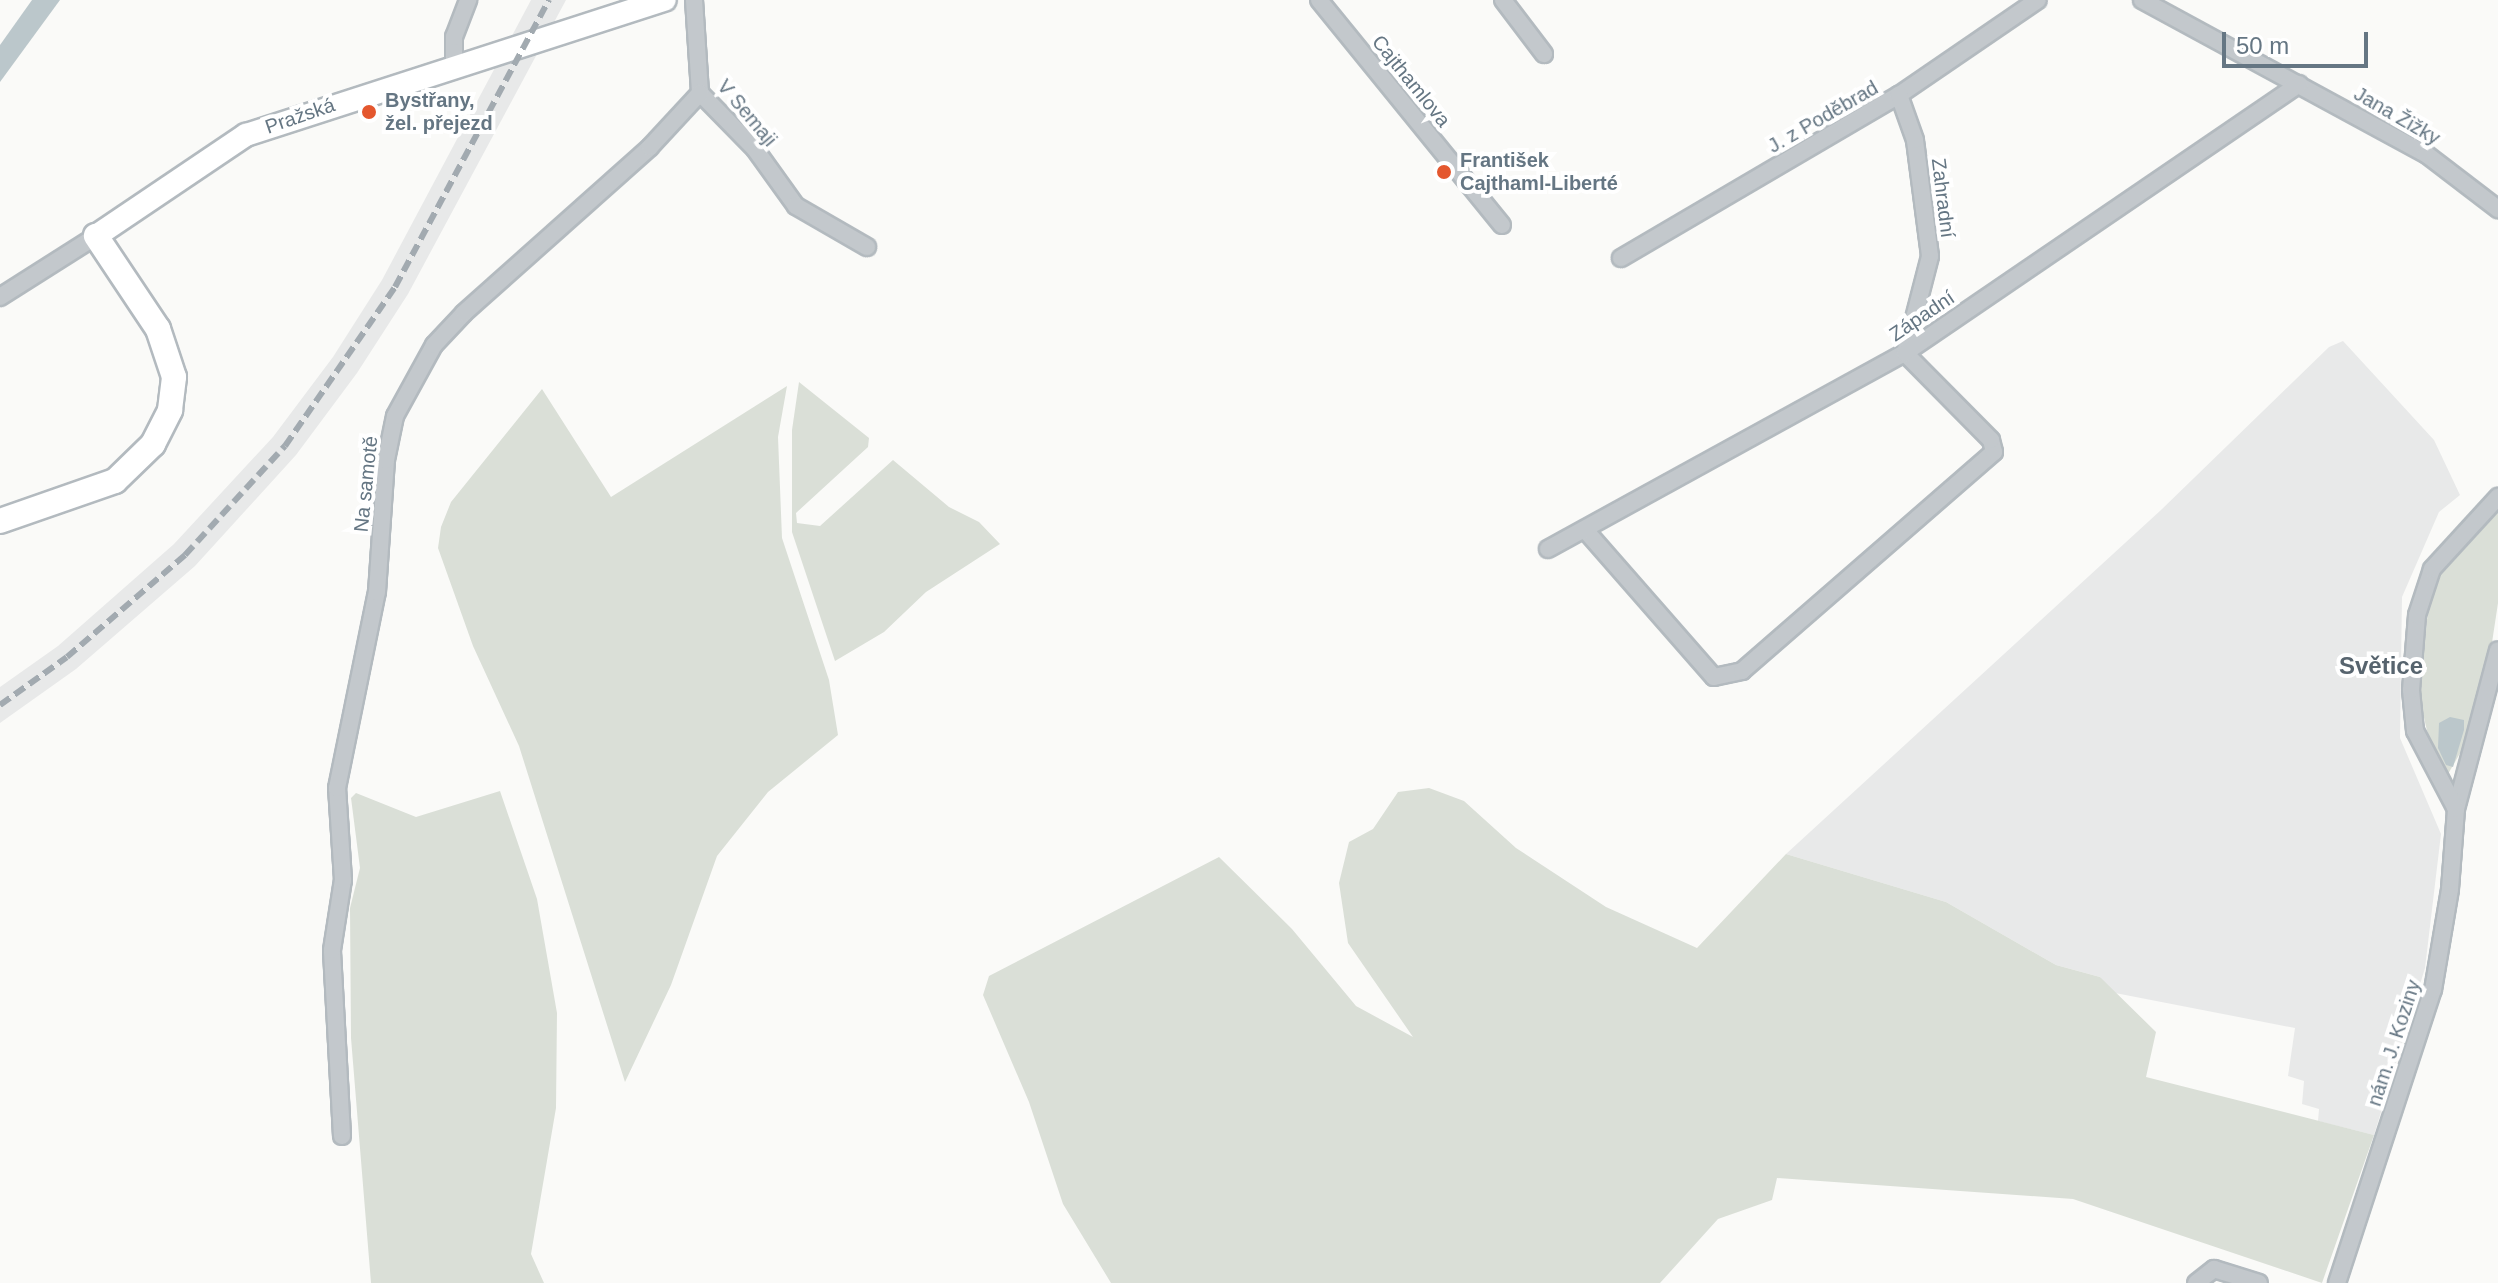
<!DOCTYPE html>
<html>
<head>
<meta charset="utf-8">
<style>
	body { margin:0 }
	#map { position:relative; width:2498px; height:1283px; overflow:hidden; background:#fafaf8; font-family:Arial,sans-serif }
	div>[style] { position:absolute }
	[style*='--x'] { left:calc(var(--x)*1px); top:calc(var(--y)*1px); width:calc(var(--w)*1px); rotate:calc(var(--a)*1deg) }
	.built>* { inset:0; background:#e8e9e9 }
	.green>* { inset:0; background:#dadfd7 }
	.water>* { inset:0; background:#bbc7cb }
	.roads { filter:drop-shadow(2px 0 #b3babf) drop-shadow(-2px 0 #b3babf) drop-shadow(0 2px #b3babf) drop-shadow(0 -2px #b3babf) }
	.street>* { height:16px; margin:-8px; padding:0 8px; transform-origin:8px; border-radius:8px; background:#c3c8cc }
	.secondary>* { height:22px; margin:-11px; padding:0 11px; transform-origin:11px; border-radius:11px; background:#fff }
	.primary>* { height:24px; margin:-12px; padding:0 12px; transform-origin:12px; border-radius:12px; background:#fff }
	.rail>* { height:6px; margin-top:-3px; transform-origin:0; background:repeating-linear-gradient(90deg,#a2aab0 0 12px,transparent 0 18px) }
	.dots>* { width:22px; height:22px; translate:-50% -50%; box-sizing:border-box; border:4px solid #fff; border-radius:50% }
	span { translate:-50% -50%; white-space:nowrap; text-align:center; line-height:1.15; -webkit-text-stroke:8px #fff; paint-order:stroke }
	.street-label { font-size:20px; color:#657683 }
	.poi-label { font-size:20px; color:#657683; font-weight:700 }
	.left { translate:0 -50%; text-align:left }
	.quarter-label { font-size:24px; color:#57646e; font-weight:700 }
	.scale { position:absolute; left:2222px; top:32px; width:146px; height:36px; box-sizing:border-box; border:4px solid #657683; border-top:0; padding-left:10px; font-size:24px; line-height:28px; white-space:nowrap; color:#657683; -webkit-text-stroke:6px #fff; paint-order:stroke }
</style>
</head>
<body>
<div id="map">
	<div class="built">
		<i style="clip-path:polygon(531px 0,566px 0,408px 294px,357px 373px,296px 455px,195px 566px,76px 669px,0 723px,0 687px,58px 646px,174px 544px,273px 437px,333px 357px,382px 280px)"></i>
		<i style="clip-path:polygon(2343px 341px,2434px 440px,2460px 495px,2439px 512px,2402px 597px,2400px 738px,2441px 834px,2425px 968px,2374px 1135px,2318px 1121px,2319px 1109px,2302px 1104px,2304px 1081px,2288px 1076px,2295px 1028px,2110px 992px,2100px 977px,2056px 965px,1946px 902px,1786px 854px,2161px 510px,2329px 347px)"></i>
	</div>
	<div class="green">
		<i style="clip-path:polygon(799px 382px,869px 438px,868px 447px,796px 513px,797px 523px,820px 526px,893px 460px,949px 507px,979px 522px,1000px 544px,926px 592px,884px 632px,835px 661px,792px 532px,792px 430px)"></i>
		<i style="clip-path:polygon(787px 386px,778px 437px,782px 538px,829px 680px,838px 735px,768px 792px,717px 856px,671px 985px,625px 1082px,519px 746px,473px 646px,438px 548px,441px 527px,451px 502px,542px 389px,611px 497px)"></i>
		<i style="clip-path:polygon(2498px 506px,2498px 603px,2488px 669px,2466px 743px,2448px 774px,2429px 739px,2419px 697px,2428px 610px,2438px 575px,2469px 527px)"></i>
		<i style="clip-path:polygon(1429px 788px,1464px 801px,1516px 848px,1606px 907px,1697px 948px,1786px 854px,1946px 902px,2056px 965px,2100px 977px,2156px 1032px,2146px 1077px,2374px 1135px,2322px 1283px,2073px 1199px,1777px 1178px,1772px 1200px,1718px 1219px,1660px 1283px,1111px 1283px,1063px 1204px,1029px 1102px,983px 995px,989px 976px,1219px 857px,1292px 929px,1356px 1006px,1413px 1037px,1348px 943px,1339px 883px,1349px 842px,1373px 829px,1398px 792px)"></i>
		<i style="clip-path:polygon(500px 791px,537px 899px,557px 1013px,556px 1108px,531px 1254px,544px 1283px,371px 1283px,351px 1038px,350px 908px,360px 868px,351px 798px,356px 793px,416px 817px)"></i>
	</div>
	<div class="water">
		<i style="clip-path:polygon(32px 0,60px 0,0 82px,0 45px)"></i>
		<i style="clip-path:polygon(2450px 717px,2464px 720px,2464px 730px,2453px 767px,2446px 765px,2438px 748px,2439px 723px)"></i>
	</div>
	<div class="roads">
		<div class="street">
			<i style="--x:694;--y:0;--w:93;--a:86.3"></i>
			<i style="--x:700;--y:93;--w:78;--a:45.5"></i>
			<i style="--x:755;--y:149;--w:70;--a:54.3"></i>
			<i style="--x:796;--y:206;--w:82;--a:30"></i>
			<i style="--x:1319;--y:0;--w:290;--a:50.9"></i>
			<i style="--x:1503;--y:0;--w:68;--a:52.8"></i>
			<i style="--x:2142;--y:0;--w:323;--a:28.5"></i>
			<i style="--x:2426;--y:154;--w:91;--a:37.4"></i>
			<i style="--x:454;--y:67;--w:30;--a:-90"></i>
			<i style="--x:454;--y:37;--w:40;--a:-69"></i>
			<i style="--x:1621;--y:258;--w:322;--a:-30.4"></i>
			<i style="--x:1899;--y:95;--w:168;--a:-34.4"></i>
			<i style="--x:0;--y:297;--w:114;--a:-32.4"></i>
			<i style="--x:1586;--y:531;--w:194;--a:48.8"></i>
			<i style="--x:1714;--y:677;--w:29;--a:-12"></i>
			<i style="--x:1742;--y:671;--w:334;--a:-41"></i>
			<i style="--x:1994;--y:452;--w:12;--a:-104"></i>
			<i style="--x:1991;--y:440;--w:122;--a:-134.7"></i>
			<i style="--x:1905;--y:353;--w:100;--a:-75.5"></i>
			<i style="--x:1930;--y:256;--w:117;--a:-97.4"></i>
			<i style="--x:1915;--y:140;--w:48;--a:-109.6"></i>
			<i style="--x:1548;--y:549;--w:407;--a:-28.8"></i>
			<i style="--x:1905;--y:353;--w:477;--a:-34.3"></i>
			<i style="--x:2456;--y:809;--w:164;--a:-75.2"></i>
			<i style="--x:342;--y:1136;--w:186;--a:-93.1"></i>
			<i style="--x:332;--y:950;--w:71;--a:-81.1"></i>
			<i style="--x:343;--y:880;--w:92;--a:-93.7"></i>
			<i style="--x:337;--y:788;--w:200;--a:-78.5"></i>
			<i style="--x:377;--y:592;--w:132;--a:-86.1"></i>
			<i style="--x:386;--y:460;--w:45;--a:-78.4"></i>
			<i style="--x:395;--y:416;--w:81;--a:-61.2"></i>
			<i style="--x:434;--y:345;--w:44;--a:-46.8"></i>
			<i style="--x:464;--y:313;--w:249;--a:-41.7"></i>
			<i style="--x:650;--y:147;--w:74;--a:-47.2"></i>
			<i style="--x:2196;--y:1283;--w:23;--a:-38"></i>
			<i style="--x:2214;--y:1269;--w:47;--a:17.3"></i>
			<i style="--x:2337;--y:1283;--w:308;--a:-71.9"></i>
			<i style="--x:2433;--y:990;--w:102;--a:-80.4"></i>
			<i style="--x:2450;--y:889;--w:80;--a:-85.7"></i>
			<i style="--x:2456;--y:809;--w:88;--a:-117.7"></i>
			<i style="--x:2415;--y:731;--w:41;--a:-95.6"></i>
			<i style="--x:2411;--y:690;--w:75;--a:-85.4"></i>
			<i style="--x:2417;--y:615;--w:48;--a:-71.9"></i>
			<i style="--x:2432;--y:569;--w:98;--a:-47.5"></i>
		</div>
		<div class="secondary">
			<i style="--x:96;--y:236;--w:181;--a:-34"></i>
			<i style="--x:246;--y:135;--w:440;--a:-17.9"></i>
		</div>
		<div class="primary">
			<i style="--x:0;--y:521;--w:122;--a:-19.2"></i>
			<i style="--x:115;--y:481;--w:53;--a:-44.2"></i>
			<i style="--x:153;--y:444;--w:38;--a:-63"></i>
			<i style="--x:170;--y:410;--w:33;--a:-83"></i>
			<i style="--x:174;--y:377;--w:51;--a:-108.4"></i>
			<i style="--x:158;--y:329;--w:112;--a:-123.7"></i>
		</div>
	</div>
	<div class="rail">
		<i style="--x:0;--y:705;--w:82;--a:-35.6"></i>
		<i style="--x:67;--y:657;--w:156;--a:-40.8"></i>
		<i style="--x:185;--y:555;--w:148;--a:-47.5"></i>
		<i style="--x:285;--y:446;--w:193;--a:-55.3"></i>
		<i style="--x:395;--y:287;--w:326;--a:-61.8"></i>
	</div>
	<div class="dots">
		<i style="left:369px;top:112px;background:#e4572e"></i>
		<i style="left:1444px;top:172px;background:#e4572e"></i>
	</div>
	<div class="street-label">
		<span style="left:1411px;top:81px;rotate:51deg">Cajthamlova</span>
		<span style="left:747px;top:113px;rotate:50deg">V Semaji</span>
		<span style="left:300px;top:116px;rotate:-19deg">Pražská</span>
		<span style="left:2397px;top:116px;rotate:30deg">Jana Žižky</span>
		<span style="left:1823px;top:117px;rotate:-30deg">J. z Poděbrad</span>
		<span style="left:1943px;top:198px;rotate:83deg">Zahradní</span>
		<span style="left:1922px;top:316px;rotate:-34deg">Západní</span>
		<span style="left:366px;top:484px;rotate:-84deg">Na samotě</span>
		<span style="left:2394px;top:1043px;rotate:-72deg">nám. J. Koziny</span>
	</div>
	<div class="poi-label">
		<span class="left" style="left:385px;top:112px">Bystřany,<br>žel. přejezd</span>
		<span class="left" style="left:1460px;top:172px">František<br>Cajthaml-Liberté</span>
	</div>
	<div class="quarter-label">
		<span style="left:2381px;top:666px">Světice</span>
	</div>
	<div class="scale">50 m</div>
</div>
</body>
</html>
